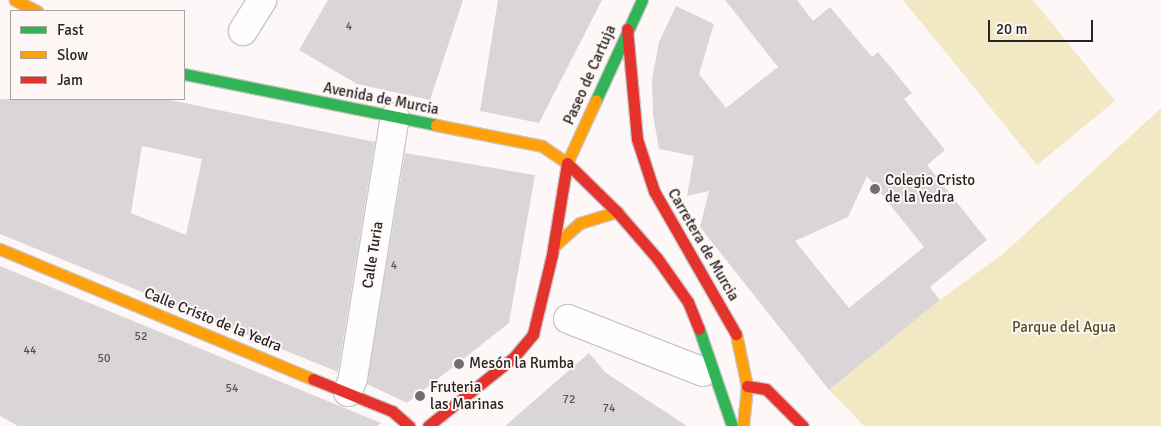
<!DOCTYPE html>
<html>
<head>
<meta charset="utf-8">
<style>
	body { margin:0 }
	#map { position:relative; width:1161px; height:426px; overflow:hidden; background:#fdf8f7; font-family:Signika,sans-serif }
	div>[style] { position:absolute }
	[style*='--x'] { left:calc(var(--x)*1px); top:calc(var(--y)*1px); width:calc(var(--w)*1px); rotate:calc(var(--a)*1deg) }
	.green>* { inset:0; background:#f3e8c4 }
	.building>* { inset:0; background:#dad6d7 }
	.roads { filter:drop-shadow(1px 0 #cac7c6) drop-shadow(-1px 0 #cac7c6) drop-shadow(0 1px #cac7c6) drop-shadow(0 -1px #cac7c6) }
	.street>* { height:28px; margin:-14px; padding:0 14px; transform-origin:14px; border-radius:14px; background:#fffefe }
	.fast>* { height:11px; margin:-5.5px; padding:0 5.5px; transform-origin:5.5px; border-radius:5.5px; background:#30b455 }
	.slow>* { height:11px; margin:-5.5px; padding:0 5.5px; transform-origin:5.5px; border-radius:5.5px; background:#ff9f0a }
	.jam>* { height:11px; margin:-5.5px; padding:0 5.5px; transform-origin:5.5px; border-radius:5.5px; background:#e5322d }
	.dots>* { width:14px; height:14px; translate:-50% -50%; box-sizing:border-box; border:2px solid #fff7f5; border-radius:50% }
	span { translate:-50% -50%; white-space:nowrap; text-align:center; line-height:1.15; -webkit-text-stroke:4px #fff7f5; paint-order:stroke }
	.number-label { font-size:12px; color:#545152 }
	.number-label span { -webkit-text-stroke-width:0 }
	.street-label { font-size:15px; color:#282525 }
	.poi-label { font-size:15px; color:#282525 }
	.left { translate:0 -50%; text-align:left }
	.park-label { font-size:15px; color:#594e24 }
	.legend { position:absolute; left:10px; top:10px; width:175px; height:90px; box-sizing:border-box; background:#fff7f5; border:1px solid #a9a3a2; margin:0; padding:6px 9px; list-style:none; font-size:15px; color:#282525 }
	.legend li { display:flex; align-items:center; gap:10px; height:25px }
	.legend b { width:25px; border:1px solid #a9a3a2 }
	.scale { position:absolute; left:988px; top:20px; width:105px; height:22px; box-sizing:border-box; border:2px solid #282525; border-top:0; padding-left:6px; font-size:15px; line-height:18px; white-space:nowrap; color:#282525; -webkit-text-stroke:4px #fff7f5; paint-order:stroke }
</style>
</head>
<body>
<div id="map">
	<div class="green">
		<i style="clip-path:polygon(903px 0,1033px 0,1115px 101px,1037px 165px)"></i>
		<i style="clip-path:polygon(1161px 108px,1161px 426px,864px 426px,829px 390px,940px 300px,1003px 254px)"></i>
	</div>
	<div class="building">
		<i style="clip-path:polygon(328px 0,463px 0,430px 100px,357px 84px,299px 50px)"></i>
		<i style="clip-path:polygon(498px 0,602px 0,539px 123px,480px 111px)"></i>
		<i style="clip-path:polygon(evenodd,725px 0,797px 0,813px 21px,830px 7px,872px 57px,878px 52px,912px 93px,904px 99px,945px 150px,927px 165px,987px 240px,930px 287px,940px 300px,829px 390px,700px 227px,709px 191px,687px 196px,694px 156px,659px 149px,653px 115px,652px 79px,659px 42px,676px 6px,714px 24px,699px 74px,726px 108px,778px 67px,725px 0,867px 176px,924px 247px,849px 308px,795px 241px,848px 217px,867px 176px)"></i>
		<i style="clip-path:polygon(evenodd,0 99px,165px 99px,375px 142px,338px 372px,0 234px,0 99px,142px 146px,202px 159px,186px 235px,131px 213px,142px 146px)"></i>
		<i style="clip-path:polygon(405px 153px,535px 175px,509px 323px,407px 403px,367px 384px)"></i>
		<i style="clip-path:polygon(0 266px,381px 423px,377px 426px,18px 426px,0 416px)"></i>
		<i style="clip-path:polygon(589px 353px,606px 373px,687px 426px,505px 426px)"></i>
	</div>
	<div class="roads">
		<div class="street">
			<i style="--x:243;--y:31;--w:36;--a:-58"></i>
			<i style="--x:568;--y:319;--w:145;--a:21.4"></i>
			<i style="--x:348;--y:392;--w:15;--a:-70"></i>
			<i style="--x:353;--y:378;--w:264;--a:-80.9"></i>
		</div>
		<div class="fast">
			<i style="--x:184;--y:74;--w:257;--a:11.4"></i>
			<i style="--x:596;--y:100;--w:110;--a:-65.3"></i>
			<i style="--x:699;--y:329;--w:102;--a:71.2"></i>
		</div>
		<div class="slow">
			<i style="--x:15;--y:0;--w:25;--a:27"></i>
			<i style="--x:436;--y:125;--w:108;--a:11.2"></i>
			<i style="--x:542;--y:146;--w:30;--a:34"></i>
			<i style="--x:567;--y:163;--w:69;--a:-65.3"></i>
			<i style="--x:553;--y:247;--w:36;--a:-42"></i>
			<i style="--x:580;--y:223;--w:39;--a:-17"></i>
			<i style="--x:0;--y:249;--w:339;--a:22.6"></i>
			<i style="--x:736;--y:334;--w:53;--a:78.1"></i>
			<i style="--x:747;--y:386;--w:40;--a:95.7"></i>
		</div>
		<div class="jam">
			<i style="--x:627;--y:29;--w:110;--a:84.8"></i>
			<i style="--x:637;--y:139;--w:55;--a:71.9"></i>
			<i style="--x:654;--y:191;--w:165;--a:60.2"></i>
			<i style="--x:567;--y:163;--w:70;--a:44.4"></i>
			<i style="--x:617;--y:212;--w:61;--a:49"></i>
			<i style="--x:657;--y:258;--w:54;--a:54.8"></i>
			<i style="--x:688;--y:302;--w:29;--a:68"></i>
			<i style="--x:313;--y:379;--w:85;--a:22.1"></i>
			<i style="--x:392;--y:411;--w:23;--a:41"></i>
			<i style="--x:747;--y:386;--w:19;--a:9"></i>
			<i style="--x:766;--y:389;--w:52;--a:45"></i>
			<i style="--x:428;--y:426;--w:110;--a:-38.7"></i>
			<i style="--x:514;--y:357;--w:30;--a:-50"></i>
			<i style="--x:533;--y:334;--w:81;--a:-76.5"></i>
			<i style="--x:552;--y:255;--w:93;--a:-80.7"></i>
		</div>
	</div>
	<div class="dots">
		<i style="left:875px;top:189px;background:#736f6e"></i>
		<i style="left:459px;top:364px;background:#736f6e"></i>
		<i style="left:420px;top:396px;background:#736f6e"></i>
	</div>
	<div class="number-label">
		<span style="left:349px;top:27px">4</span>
		<span style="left:394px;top:266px">4</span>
		<span style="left:141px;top:337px">52</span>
		<span style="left:30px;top:351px">44</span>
		<span style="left:104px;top:359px">50</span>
		<span style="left:232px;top:389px">54</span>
		<span style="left:569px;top:400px">72</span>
		<span style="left:609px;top:409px">74</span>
	</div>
	<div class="street-label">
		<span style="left:590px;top:75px;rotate:-66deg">Paseo de Cartuja</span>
		<span style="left:381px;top:99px;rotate:11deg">Avenida de Murcia</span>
		<span style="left:703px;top:245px;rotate:60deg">Carretera de Murcia</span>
		<span style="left:373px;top:255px;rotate:-81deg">Calle Turia</span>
		<span style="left:213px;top:320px;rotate:22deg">Calle Cristo de la Yedra</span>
	</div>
	<div class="poi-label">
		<span class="left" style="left:885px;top:189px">Colegio Cristo<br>de la Yedra</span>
		<span class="left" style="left:469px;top:364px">Mesón la Rumba</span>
		<span class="left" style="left:430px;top:396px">Fruteria<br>las Marinas</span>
	</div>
	<div class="park-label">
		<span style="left:1064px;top:328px">Parque del Agua</span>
	</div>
	<ul class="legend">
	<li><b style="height:6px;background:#30b455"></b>Fast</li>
	<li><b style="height:6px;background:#ff9f0a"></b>Slow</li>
	<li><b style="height:6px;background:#e5322d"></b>Jam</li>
	</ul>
	<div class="scale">20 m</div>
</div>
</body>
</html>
